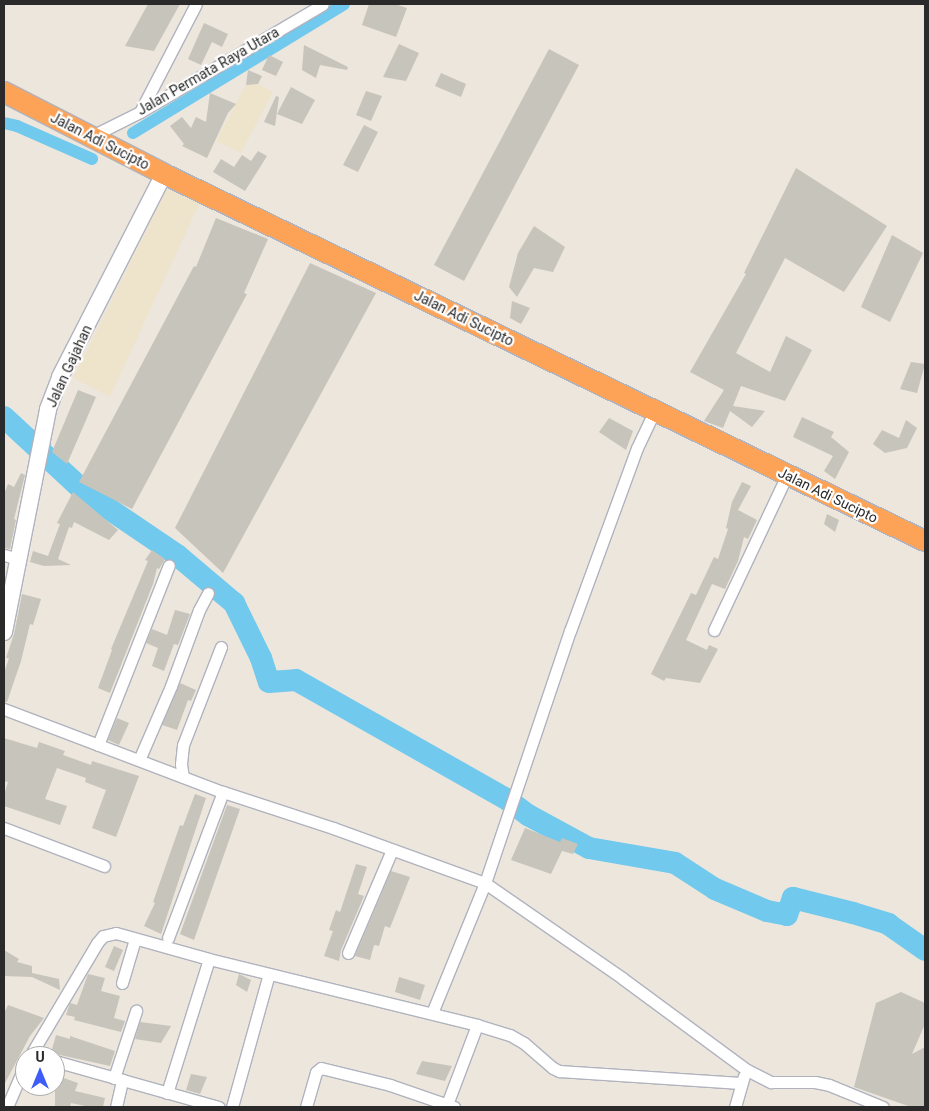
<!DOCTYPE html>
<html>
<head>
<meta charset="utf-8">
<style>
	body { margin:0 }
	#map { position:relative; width:929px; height:1111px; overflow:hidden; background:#ece6dd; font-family:Roboto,sans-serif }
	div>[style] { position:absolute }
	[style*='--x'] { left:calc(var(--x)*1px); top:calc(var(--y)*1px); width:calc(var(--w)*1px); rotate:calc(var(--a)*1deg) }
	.education>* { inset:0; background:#eee4cc }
	.canal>* { height:12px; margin:-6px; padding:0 6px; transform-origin:6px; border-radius:6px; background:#71c9ed }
	.river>* { height:22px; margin:-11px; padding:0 11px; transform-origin:11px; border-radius:11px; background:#71c9ed }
	.building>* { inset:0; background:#c7c4bb }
	.roads { filter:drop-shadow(1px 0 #b0b3be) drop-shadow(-1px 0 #b0b3be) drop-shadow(0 1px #b0b3be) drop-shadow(0 -1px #b0b3be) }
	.street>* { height:11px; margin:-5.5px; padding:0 5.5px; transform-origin:5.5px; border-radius:5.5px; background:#fff }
	.secondary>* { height:16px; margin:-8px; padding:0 8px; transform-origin:8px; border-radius:8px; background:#fff }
	.highway>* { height:20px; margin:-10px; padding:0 10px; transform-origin:10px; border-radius:10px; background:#fca358 }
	span { translate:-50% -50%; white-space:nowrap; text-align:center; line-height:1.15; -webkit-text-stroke:4.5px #fff; paint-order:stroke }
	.street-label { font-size:14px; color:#2a2a2a }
	.frame { position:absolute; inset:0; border:5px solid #2a2a2a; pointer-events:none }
	.north { position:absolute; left:15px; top:1046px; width:50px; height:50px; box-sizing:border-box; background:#fff; border:1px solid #aaa; border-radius:50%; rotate:0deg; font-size:14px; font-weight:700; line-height:20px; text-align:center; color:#2a2a2a }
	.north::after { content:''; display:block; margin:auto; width:18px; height:22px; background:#3e5cf8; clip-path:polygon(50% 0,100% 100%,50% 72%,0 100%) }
</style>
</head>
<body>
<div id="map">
	<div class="education">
		<i style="clip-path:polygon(249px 79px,273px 92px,241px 153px,216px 141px)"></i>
		<i style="clip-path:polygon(169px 185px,201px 200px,110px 397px,73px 378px)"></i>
	</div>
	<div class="canal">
		<i style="--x:4;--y:123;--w:13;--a:13"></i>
		<i style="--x:17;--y:126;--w:82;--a:23.7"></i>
		<i style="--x:133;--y:133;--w:247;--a:-31.4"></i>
	</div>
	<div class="river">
		<i style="--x:4;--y:417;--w:113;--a:42.9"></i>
		<i style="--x:87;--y:494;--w:109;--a:34.1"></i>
		<i style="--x:177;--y:555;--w:75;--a:40.1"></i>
		<i style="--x:234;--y:603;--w:61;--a:63.9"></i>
		<i style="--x:261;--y:658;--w:25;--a:72"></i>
		<i style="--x:269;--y:682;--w:27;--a:-4"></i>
		<i style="--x:296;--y:680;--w:244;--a:29.5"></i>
		<i style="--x:508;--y:800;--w:25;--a:37"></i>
		<i style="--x:528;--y:815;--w:69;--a:28.4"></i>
		<i style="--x:589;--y:848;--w:87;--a:9.9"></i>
		<i style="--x:675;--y:863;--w:48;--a:33"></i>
		<i style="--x:715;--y:889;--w:56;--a:22.9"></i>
		<i style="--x:767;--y:911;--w:20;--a:11"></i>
		<i style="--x:787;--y:915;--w:18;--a:-71"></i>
		<i style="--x:793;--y:898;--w:62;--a:14"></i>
		<i style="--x:853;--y:913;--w:37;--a:17"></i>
		<i style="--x:888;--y:924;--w:45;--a:35.1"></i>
	</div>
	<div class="building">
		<i style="clip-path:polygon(148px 4px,180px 4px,154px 51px,125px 46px)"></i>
		<i style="clip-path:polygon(369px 4px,395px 4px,407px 8px,396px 37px,362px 25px)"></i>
		<i style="clip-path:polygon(204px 23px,228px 34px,222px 47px,212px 42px,201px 65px,188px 59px)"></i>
		<i style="clip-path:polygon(399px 44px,419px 53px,406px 81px,383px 77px)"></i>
		<i style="clip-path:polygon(304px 45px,348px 67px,347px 70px,320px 65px,316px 78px,302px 70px)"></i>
		<i style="clip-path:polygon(549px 49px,579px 65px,464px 281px,434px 265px)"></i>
		<i style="clip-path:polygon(269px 55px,283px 62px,276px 76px,262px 70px)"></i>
		<i style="clip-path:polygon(248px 70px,262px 76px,258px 84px,246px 85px)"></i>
		<i style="clip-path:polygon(441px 73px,466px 84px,461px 97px,435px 86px)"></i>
		<i style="clip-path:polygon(291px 87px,315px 100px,302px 124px,277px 114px)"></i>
		<i style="clip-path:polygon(366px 91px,382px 96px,371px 121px,356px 115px)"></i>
		<i style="clip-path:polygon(210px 93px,236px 104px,228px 113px,207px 158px,182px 146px,184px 144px,170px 126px,182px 117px,191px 128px,196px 117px,206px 122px)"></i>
		<i style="clip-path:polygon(276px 96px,279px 97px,275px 126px,264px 122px)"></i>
		<i style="clip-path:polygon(364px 125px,378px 132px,358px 172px,343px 165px)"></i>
		<i style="clip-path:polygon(258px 151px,267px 156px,245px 191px,213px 172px,221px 159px,234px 167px,242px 155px,251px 161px)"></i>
		<i style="clip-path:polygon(796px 168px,887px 226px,844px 292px,785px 258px,736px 353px,770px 372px,786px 336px,812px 350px,785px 401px,741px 386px,733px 406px,765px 411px,752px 427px,730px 411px,723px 428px,704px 421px,724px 390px,690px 372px,746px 274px,744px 273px)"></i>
		<i style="clip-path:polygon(216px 218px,268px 239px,244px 293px,247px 294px,132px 509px,79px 482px,194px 266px,196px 267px)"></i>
		<i style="clip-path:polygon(534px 226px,565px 247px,553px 272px,534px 268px,517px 297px,509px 287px,518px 253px)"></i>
		<i style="clip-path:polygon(892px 235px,923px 253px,890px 322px,861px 307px)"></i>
		<i style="clip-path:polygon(310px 263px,376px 293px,223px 573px,175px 528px)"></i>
		<i style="clip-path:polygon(512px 301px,530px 308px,521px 324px,510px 318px)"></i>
		<i style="clip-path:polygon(911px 362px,925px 364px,917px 393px,900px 389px)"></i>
		<i style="clip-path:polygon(78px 390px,96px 397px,67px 464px,52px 452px)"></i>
		<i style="clip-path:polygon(802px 417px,834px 432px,831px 437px,849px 452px,835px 479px,824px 471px,833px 456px,793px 437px)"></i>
		<i style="clip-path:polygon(609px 418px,633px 431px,626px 450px,599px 432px)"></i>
		<i style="clip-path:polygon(906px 420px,917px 428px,907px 448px,885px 453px,873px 444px,882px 430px,899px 438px)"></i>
		<i style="clip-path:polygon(21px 473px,25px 475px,14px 519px,16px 520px,10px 549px,4px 548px,4px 494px,8px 484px,14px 487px)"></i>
		<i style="clip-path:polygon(742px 482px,751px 486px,738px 510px,757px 520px,748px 539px,744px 537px,738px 561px,725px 589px,712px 584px,686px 640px,707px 650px,709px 645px,718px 649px,700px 683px,666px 678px,664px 681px,651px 674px,691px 593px,696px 595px,714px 557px,718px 559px,728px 529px,726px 528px,732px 502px)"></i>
		<i style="clip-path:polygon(73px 492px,118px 530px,109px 540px,74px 522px,72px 528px,69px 527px,58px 559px,71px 565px,44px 566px,30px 562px,33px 551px,48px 556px,60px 524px,57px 523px)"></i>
		<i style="clip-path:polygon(827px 514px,839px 520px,835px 532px,824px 524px)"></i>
		<i style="clip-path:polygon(152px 550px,165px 559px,159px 569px,157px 568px,153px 584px,110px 693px,98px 688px,112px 650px,111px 649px,148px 561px,145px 560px)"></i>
		<i style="clip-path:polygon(22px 594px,41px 599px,33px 625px,30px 624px,21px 661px,7px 702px,4px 702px,4px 673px,9px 658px,6px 658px,14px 634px)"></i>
		<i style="clip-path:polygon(175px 610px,190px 614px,178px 645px,174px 644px,164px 671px,152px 666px,158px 648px,146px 643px,152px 629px,167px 635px)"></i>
		<i style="clip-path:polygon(180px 683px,196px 690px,191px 701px,188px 700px,177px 730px,162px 725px)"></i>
		<i style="clip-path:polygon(117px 718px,129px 723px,119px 745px,108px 740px)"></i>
		<i style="clip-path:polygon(4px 738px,37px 748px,39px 742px,65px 751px,63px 755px,91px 765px,92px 761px,139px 776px,116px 837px,92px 828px,106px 790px,85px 782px,86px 778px,57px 768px,45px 799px,67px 806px,60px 825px,4px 806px,4px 795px,8px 782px,4px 781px)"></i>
		<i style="clip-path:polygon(195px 794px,206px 798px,161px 934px,144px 926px,155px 903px,153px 902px,180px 825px,183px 826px)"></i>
		<i style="clip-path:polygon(227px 805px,240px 809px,194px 940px,180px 934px)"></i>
		<i style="clip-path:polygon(525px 828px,560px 842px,562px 838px,578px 844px,573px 854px,562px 851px,551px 874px,511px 860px)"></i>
		<i style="clip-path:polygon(356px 864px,367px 867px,358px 894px,364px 896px,341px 950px,339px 961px,324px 956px,333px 931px,329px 930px,336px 910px,340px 912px)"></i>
		<i style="clip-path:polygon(391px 871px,410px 877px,390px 928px,385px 926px,379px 946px,374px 945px,370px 960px,355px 956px)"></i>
		<i style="clip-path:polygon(114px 946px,123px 950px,114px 971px,105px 967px)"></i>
		<i style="clip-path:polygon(4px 950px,19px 959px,17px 962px,32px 966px,32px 973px,59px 979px,60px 990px,32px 977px,4px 976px)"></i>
		<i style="clip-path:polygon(88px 974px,105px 978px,101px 991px,120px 996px,114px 1018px,125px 1021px,121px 1032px,74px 1020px,75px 1017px,66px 1015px,70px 1003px,77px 1005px)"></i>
		<i style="clip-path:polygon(239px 974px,251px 980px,247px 992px,236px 985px)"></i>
		<i style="clip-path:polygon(399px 977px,425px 985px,420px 1000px,395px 992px)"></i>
		<i style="clip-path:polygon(901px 992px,925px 1003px,925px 1024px,912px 1054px,925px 1047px,925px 1107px,911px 1107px,854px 1087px,876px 1003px)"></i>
		<i style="clip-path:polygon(8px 1005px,44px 1018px,30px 1036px,4px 1085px,4px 1013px)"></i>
		<i style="clip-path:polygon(140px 1022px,171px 1026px,161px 1043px,135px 1039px)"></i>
		<i style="clip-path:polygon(56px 1035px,70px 1039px,70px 1036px,115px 1051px,110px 1066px,51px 1053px)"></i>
		<i style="clip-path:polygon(422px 1061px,452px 1066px,445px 1081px,416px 1074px)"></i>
		<i style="clip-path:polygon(191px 1074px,207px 1077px,200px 1094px,186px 1090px)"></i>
		<i style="clip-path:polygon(55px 1075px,78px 1083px,75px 1091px,105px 1098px,103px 1107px,90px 1107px,71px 1103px,70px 1107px,55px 1107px)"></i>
	</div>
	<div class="roads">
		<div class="street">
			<i style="--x:141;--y:110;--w:119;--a:-62.6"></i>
			<i style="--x:92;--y:136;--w:54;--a:-26.6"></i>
			<i style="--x:140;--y:112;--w:212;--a:-30.5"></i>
			<i style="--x:4;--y:555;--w:16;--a:15"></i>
			<i style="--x:714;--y:630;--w:171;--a:-64.8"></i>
			<i style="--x:4;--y:709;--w:234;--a:20.8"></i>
			<i style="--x:223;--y:792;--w:116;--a:18.1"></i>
			<i style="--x:333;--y:828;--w:162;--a:19.9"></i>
			<i style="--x:485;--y:883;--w:167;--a:34.7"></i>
			<i style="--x:622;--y:978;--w:155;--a:36.4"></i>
			<i style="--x:747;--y:1070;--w:27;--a:27"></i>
			<i style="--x:771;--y:1082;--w:44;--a:0"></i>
			<i style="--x:815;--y:1082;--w:14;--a:12"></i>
			<i style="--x:829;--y:1085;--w:58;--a:22.2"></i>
			<i style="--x:98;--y:745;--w:193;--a:-68.5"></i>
			<i style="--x:139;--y:760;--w:81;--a:-66.6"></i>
			<i style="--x:171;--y:686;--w:81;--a:-69.8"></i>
			<i style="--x:199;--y:610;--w:19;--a:-62"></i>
			<i style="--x:183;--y:777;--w:13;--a:-99"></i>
			<i style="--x:181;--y:764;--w:19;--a:-84"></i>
			<i style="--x:183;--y:745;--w:105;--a:-68.8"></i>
			<i style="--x:4;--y:828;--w:107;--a:20.8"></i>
			<i style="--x:168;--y:938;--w:156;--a:-69.4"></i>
			<i style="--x:348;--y:953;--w:112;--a:-66.9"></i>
			<i style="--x:122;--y:983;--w:46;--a:-73.5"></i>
			<i style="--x:432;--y:1013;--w:140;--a:-67.8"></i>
			<i style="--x:485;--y:883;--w:266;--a:-71.4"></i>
			<i style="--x:570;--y:631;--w:195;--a:-69.9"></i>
			<i style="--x:637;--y:448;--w:42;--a:-64.7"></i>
			<i style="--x:30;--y:1056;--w:131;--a:-59.3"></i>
			<i style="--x:97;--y:943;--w:9;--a:-49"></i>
			<i style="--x:103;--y:936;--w:13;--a:-13"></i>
			<i style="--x:116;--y:933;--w:97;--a:15.6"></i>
			<i style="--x:209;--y:959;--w:276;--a:13.8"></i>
			<i style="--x:477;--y:1025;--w:34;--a:17"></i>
			<i style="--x:510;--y:1035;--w:16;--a:30"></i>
			<i style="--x:524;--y:1043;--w:38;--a:41"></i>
			<i style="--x:553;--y:1068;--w:7;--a:27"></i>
			<i style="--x:559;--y:1071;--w:182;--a:3.8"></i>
			<i style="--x:55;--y:1061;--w:170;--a:15.7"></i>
			<i style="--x:114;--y:1078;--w:71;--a:-71.8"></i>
			<i style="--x:167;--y:1093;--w:140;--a:-72.6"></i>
			<i style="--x:7;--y:1107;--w:46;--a:-66.8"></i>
			<i style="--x:116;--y:1107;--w:28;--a:-77"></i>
			<i style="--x:232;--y:1107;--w:138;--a:-74.5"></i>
			<i style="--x:306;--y:1107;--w:36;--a:-74"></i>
			<i style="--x:316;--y:1072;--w:6;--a:-39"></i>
			<i style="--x:321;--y:1068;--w:71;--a:13.8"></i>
			<i style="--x:390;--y:1085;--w:68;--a:19"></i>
			<i style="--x:446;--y:1107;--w:88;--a:-69.3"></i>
			<i style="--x:735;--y:1107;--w:32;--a:-74"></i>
		</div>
		<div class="secondary">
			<i style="--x:4;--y:632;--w:227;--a:-78.8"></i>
			<i style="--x:48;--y:409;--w:34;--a:-69"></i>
			<i style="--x:60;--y:377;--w:228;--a:-62.9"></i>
		</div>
		<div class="highway">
			<i style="--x:4;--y:92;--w:180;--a:27.1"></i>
			<i style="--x:164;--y:174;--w:845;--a:25.75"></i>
		</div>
	</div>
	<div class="street-label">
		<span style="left:208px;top:71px;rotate:-30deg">Jalan Permata Raya Utara</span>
		<span style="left:100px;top:141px;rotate:27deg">Jalan Adi Sucipto</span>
		<span style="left:464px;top:318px;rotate:26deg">Jalan Adi Sucipto</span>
		<span style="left:69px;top:366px;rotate:-65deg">Jalan Gajahan</span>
		<span style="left:828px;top:495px;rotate:26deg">Jalan Adi Sucipto</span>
	</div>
	<div class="frame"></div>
	<div class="north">U</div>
</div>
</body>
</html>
